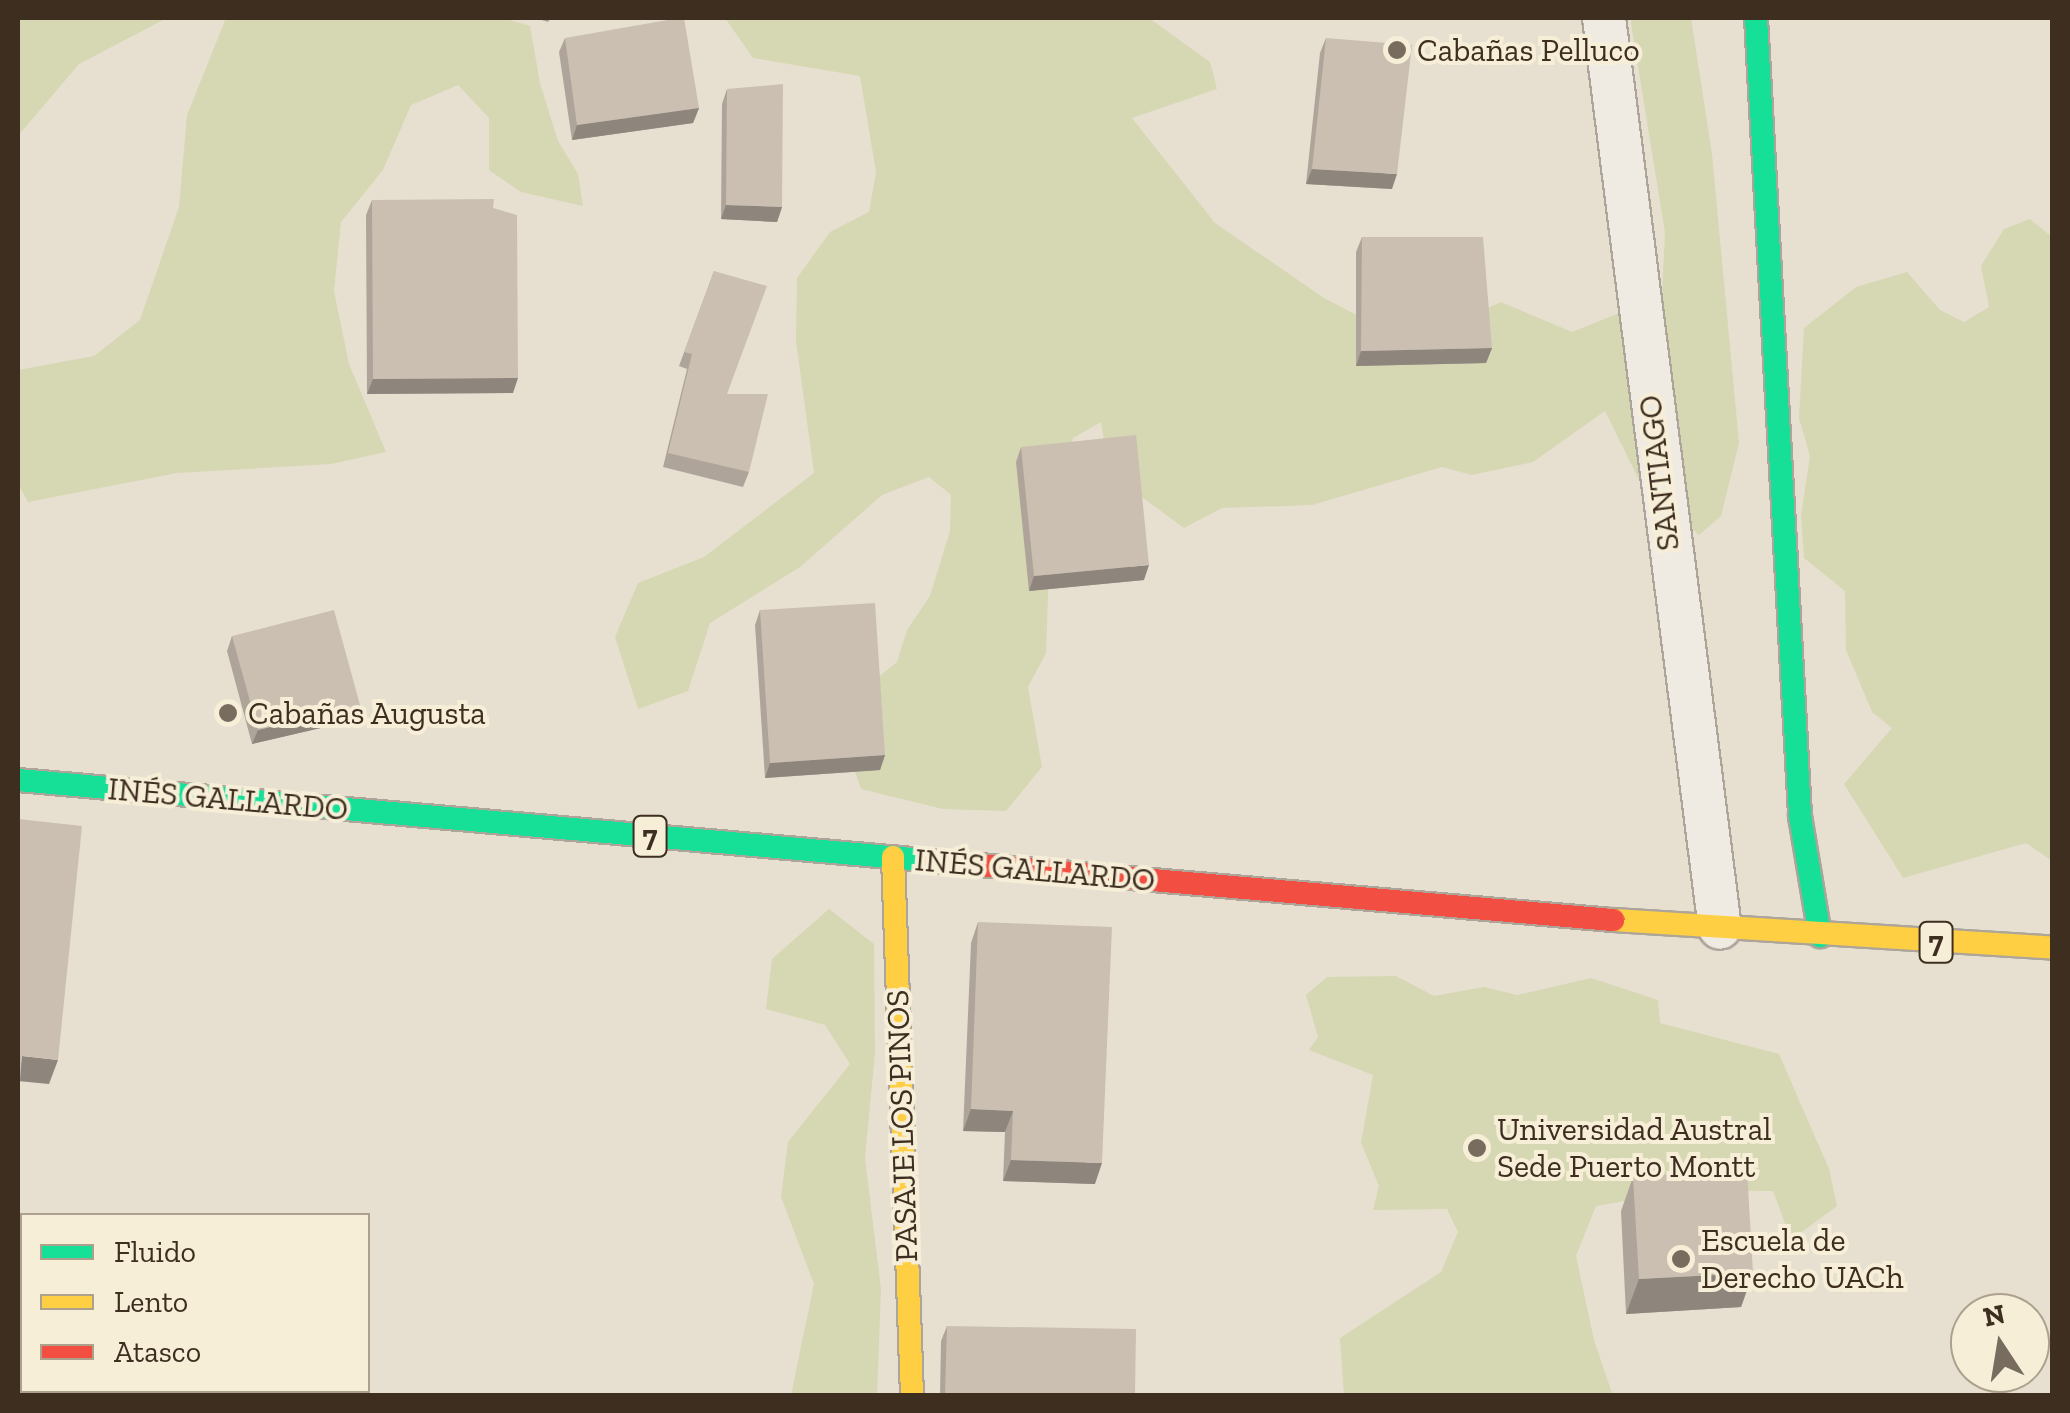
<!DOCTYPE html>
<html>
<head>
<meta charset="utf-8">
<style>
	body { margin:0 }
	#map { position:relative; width:2070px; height:1413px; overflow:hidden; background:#e7e0d1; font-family:"Zilla Slab",serif }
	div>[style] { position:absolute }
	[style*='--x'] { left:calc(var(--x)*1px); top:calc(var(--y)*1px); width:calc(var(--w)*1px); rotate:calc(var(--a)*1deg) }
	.green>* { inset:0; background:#d6d7b3 }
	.roads { filter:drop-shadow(2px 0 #ada599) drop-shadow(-2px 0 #ada599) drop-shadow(0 2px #ada599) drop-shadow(0 -2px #ada599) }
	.street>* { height:42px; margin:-21px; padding:0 21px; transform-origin:21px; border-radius:21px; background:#efebe3 }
	.fast>* { height:22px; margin:-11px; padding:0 11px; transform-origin:11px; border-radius:11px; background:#16e098 }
	.slow>* { height:22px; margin:-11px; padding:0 11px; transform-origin:11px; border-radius:11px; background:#ffcf43 }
	.jam>* { height:22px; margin:-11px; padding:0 11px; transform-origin:11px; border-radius:11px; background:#f24e42 }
	.wall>* { inset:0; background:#afa499 }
	.shaded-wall>* { inset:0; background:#8e867d }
	.building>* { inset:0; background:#cbbfb2 }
	.dots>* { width:28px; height:28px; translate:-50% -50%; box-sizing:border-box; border:5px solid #f7eed8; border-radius:50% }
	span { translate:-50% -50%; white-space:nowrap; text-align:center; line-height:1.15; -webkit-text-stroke:8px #f7eed8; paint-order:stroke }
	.shield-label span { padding:2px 8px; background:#f7eed8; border:2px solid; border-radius:8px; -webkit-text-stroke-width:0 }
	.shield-label { font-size:30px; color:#3d2e20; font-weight:700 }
	.poi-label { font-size:32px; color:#3d2e20 }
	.left { translate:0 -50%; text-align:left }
	.street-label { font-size:32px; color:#3d2e20 }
	.frame { position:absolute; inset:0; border:20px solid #3d2e20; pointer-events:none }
	.legend { position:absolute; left:20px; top:1213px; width:350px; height:180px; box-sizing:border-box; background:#f7eed8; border:2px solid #ada18e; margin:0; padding:12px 18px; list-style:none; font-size:30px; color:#3d2e20 }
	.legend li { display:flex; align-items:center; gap:20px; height:50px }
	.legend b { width:50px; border:2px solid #ada18e }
	.north { position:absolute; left:1950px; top:1293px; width:100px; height:100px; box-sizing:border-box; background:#f7eed8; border:2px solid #ada18e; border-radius:50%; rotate:348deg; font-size:28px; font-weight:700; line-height:40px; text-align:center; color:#3d2e20 }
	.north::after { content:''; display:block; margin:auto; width:35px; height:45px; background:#786c5e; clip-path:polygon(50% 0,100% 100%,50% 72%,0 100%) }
</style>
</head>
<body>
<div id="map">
	<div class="green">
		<i style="clip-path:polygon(18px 18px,167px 18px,79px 64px,18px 136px)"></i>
		<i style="clip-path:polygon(226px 18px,503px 18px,530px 26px,540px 83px,558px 141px,578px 174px,583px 206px,521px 192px,489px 170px,489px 118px,458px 85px,411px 105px,383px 170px,341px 222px,334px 291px,349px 364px,386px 452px,331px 464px,177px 473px,28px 502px,18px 484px,18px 370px,94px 356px,140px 320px,179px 207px,187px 115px)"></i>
		<i style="clip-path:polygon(725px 18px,1149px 18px,1210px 62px,1217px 89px,1132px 118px,1215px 223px,1324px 298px,1412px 344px,1501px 302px,1572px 332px,1662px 296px,1665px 233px,1631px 23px,1632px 18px,1691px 18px,1712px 154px,1739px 443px,1721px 516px,1699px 535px,1638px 478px,1605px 411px,1533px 462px,1472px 475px,1442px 467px,1312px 505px,1222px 508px,1184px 528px,1109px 473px,1101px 422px,1073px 438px,1051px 517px,1046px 653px,1028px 687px,1042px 767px,1006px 811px,943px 809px,861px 789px,845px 743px,852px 698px,897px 662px,907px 630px,930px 596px,950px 531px,951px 495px,929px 477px,882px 495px,800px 567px,710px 623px,688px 691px,638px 709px,615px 637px,638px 583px,704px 557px,814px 473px,796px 341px,797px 278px,830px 232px,869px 212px,876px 172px,860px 76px,753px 58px)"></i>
		<i style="clip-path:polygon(2030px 219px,2052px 237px,2052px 861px,2026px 843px,1903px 878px,1844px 784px,1892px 728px,1872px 712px,1846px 650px,1845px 591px,1804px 558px,1801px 515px,1810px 456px,1799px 418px,1804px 328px,1856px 287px,1907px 272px,1940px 310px,1964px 322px,1989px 307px,1981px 266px,2004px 229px)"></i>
		<i style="clip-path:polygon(829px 909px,874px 944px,875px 1053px,865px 1158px,881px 1289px,877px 1395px,791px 1395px,814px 1284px,781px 1197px,788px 1142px,850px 1064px,825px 1025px,766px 1009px,772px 959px)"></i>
		<i style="clip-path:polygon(1396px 976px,1434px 996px,1484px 987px,1517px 995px,1591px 978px,1658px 1000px,1660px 1023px,1779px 1054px,1829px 1169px,1837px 1206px,1791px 1240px,1773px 1191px,1690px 1190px,1596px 1206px,1576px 1256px,1594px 1340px,1612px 1393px,1621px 1395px,1344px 1395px,1340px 1338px,1441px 1272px,1458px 1232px,1447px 1209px,1373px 1210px,1379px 1186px,1361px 1143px,1373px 1075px,1309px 1050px,1318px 1037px,1306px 995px,1327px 977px)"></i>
	</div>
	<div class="roads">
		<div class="street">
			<i style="--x:1604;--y:18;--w:917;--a:82.74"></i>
		</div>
		<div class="fast">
			<i style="--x:1756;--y:18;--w:799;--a:86.84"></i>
			<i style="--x:1800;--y:816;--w:122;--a:80.5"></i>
			<i style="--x:18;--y:780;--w:920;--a:5.05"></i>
		</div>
		<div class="slow">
			<i style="--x:893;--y:857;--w:539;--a:87.98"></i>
			<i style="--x:1613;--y:920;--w:440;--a:3.6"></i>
		</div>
		<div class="jam">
			<i style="--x:934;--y:861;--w:682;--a:4.97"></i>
		</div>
	</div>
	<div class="wall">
		<i style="clip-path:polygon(535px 18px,551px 18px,548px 22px)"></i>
		<i style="clip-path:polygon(565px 38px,699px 108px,693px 123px,572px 140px,559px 52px)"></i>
		<i style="clip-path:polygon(1326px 38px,1392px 189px,1306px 184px,1320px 53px)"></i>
		<i style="clip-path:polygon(727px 89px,782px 207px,777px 222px,721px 219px,722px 104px)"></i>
		<i style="clip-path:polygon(372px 200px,493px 208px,513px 393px,367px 394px,366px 215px)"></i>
		<i style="clip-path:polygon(1362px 237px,1492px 348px,1486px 363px,1356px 366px,1356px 252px)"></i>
		<i style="clip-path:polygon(714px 271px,727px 394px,749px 472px,743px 487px,663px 467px,687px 369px,679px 366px)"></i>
		<i style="clip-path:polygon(1021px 447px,1144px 580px,1029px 591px,1016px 462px)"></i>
		<i style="clip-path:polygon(760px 610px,885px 755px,880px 770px,765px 778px,755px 625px)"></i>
		<i style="clip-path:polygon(232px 636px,360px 705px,355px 720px,252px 744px,227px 651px)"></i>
		<i style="clip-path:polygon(978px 922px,1095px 1184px,1003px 1181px,1005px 1132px,963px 1131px,971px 943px)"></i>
		<i style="clip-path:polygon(1633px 1177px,1753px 1273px,1741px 1307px,1626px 1314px,1621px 1211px)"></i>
		<i style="clip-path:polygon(947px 1326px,1135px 1396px,940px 1396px,941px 1341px)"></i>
	</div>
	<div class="shaded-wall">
		<i style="clip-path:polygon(699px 108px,693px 123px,572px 140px,577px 125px)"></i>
		<i style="clip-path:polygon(1312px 169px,1397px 174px,1392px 189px,1306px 184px)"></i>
		<i style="clip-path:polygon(726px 205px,782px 207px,777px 222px,721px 219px)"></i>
		<i style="clip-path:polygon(1492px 348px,1486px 363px,1356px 366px,1361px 351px)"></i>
		<i style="clip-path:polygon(518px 378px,513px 393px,367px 394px,373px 379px)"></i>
		<i style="clip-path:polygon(1149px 565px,1144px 580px,1029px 591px,1034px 576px)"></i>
		<i style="clip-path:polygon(360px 705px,355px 720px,252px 744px,258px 730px)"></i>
		<i style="clip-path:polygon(885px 755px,880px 770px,765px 778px,770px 763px)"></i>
		<i style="clip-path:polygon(22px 1056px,58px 1060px,49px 1084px,18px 1081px)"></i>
		<i style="clip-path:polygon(971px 1109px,1013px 1111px,1005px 1132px,963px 1131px)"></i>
		<i style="clip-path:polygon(1011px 1160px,1102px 1163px,1095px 1184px,1003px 1181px)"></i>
		<i style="clip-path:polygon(1753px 1273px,1741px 1307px,1626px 1314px,1639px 1279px)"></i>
	</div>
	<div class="building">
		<i style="clip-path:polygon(679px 18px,684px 18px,699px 108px,577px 125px,565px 38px)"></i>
		<i style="clip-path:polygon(1326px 38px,1412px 45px,1397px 174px,1312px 169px)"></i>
		<i style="clip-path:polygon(783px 84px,782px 207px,726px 205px,727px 89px)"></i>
		<i style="clip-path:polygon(494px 199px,493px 208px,517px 215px,518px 378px,373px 379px,372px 200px)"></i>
		<i style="clip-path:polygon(1362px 237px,1483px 237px,1492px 348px,1361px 351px)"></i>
		<i style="clip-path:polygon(714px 271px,767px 286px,727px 394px,768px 394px,749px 472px,668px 453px,692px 354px,684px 352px)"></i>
		<i style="clip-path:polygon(1136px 435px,1149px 565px,1034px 576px,1021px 447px)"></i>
		<i style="clip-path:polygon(875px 603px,885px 755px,770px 763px,760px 610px)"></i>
		<i style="clip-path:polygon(334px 610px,360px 705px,258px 730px,232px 636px)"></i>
		<i style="clip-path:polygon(18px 819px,82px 826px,58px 1060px,22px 1056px,18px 1106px)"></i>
		<i style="clip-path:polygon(978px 922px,1112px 927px,1102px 1163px,1011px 1160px,1013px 1111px,971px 1109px)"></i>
		<i style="clip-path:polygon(1747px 1169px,1753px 1273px,1639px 1279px,1633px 1177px)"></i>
		<i style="clip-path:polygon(947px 1326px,1136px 1329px,1135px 1396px,945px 1396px)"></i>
		<i style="clip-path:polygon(18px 1380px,22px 1382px,22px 1390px,30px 1390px,33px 1396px,18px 1396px)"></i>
	</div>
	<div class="dots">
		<i style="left:1397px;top:50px;background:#786c5e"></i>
		<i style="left:228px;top:713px;background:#786c5e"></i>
		<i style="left:1477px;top:1148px;background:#786c5e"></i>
		<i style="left:1681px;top:1259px;background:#786c5e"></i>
	</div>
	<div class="shield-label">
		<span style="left:650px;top:836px">7</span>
		<span style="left:1936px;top:942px">7</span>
	</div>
	<div class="poi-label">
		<span class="left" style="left:1417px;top:50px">Cabañas Pelluco</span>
		<span class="left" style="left:248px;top:713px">Cabañas Augusta</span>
		<span class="left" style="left:1497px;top:1148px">Universidad Austral<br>Sede Puerto Montt</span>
		<span class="left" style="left:1701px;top:1259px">Escuela de<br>Derecho UACh</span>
	</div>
	<div class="street-label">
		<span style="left:1659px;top:473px;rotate:-97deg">SANTIAGO</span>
		<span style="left:228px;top:799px;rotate:5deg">INÉS GALLARDO</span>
		<span style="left:1035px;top:870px;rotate:5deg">INÉS GALLARDO</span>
		<span style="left:902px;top:1126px;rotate:-92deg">PASAJE LOS PINOS</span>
	</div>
	<div class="frame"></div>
	<ul class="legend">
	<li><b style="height:12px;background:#16e098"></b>Fluido</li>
	<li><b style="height:12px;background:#ffcf43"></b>Lento</li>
	<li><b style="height:12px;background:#f24e42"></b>Atasco</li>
	</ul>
	<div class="north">N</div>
</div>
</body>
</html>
